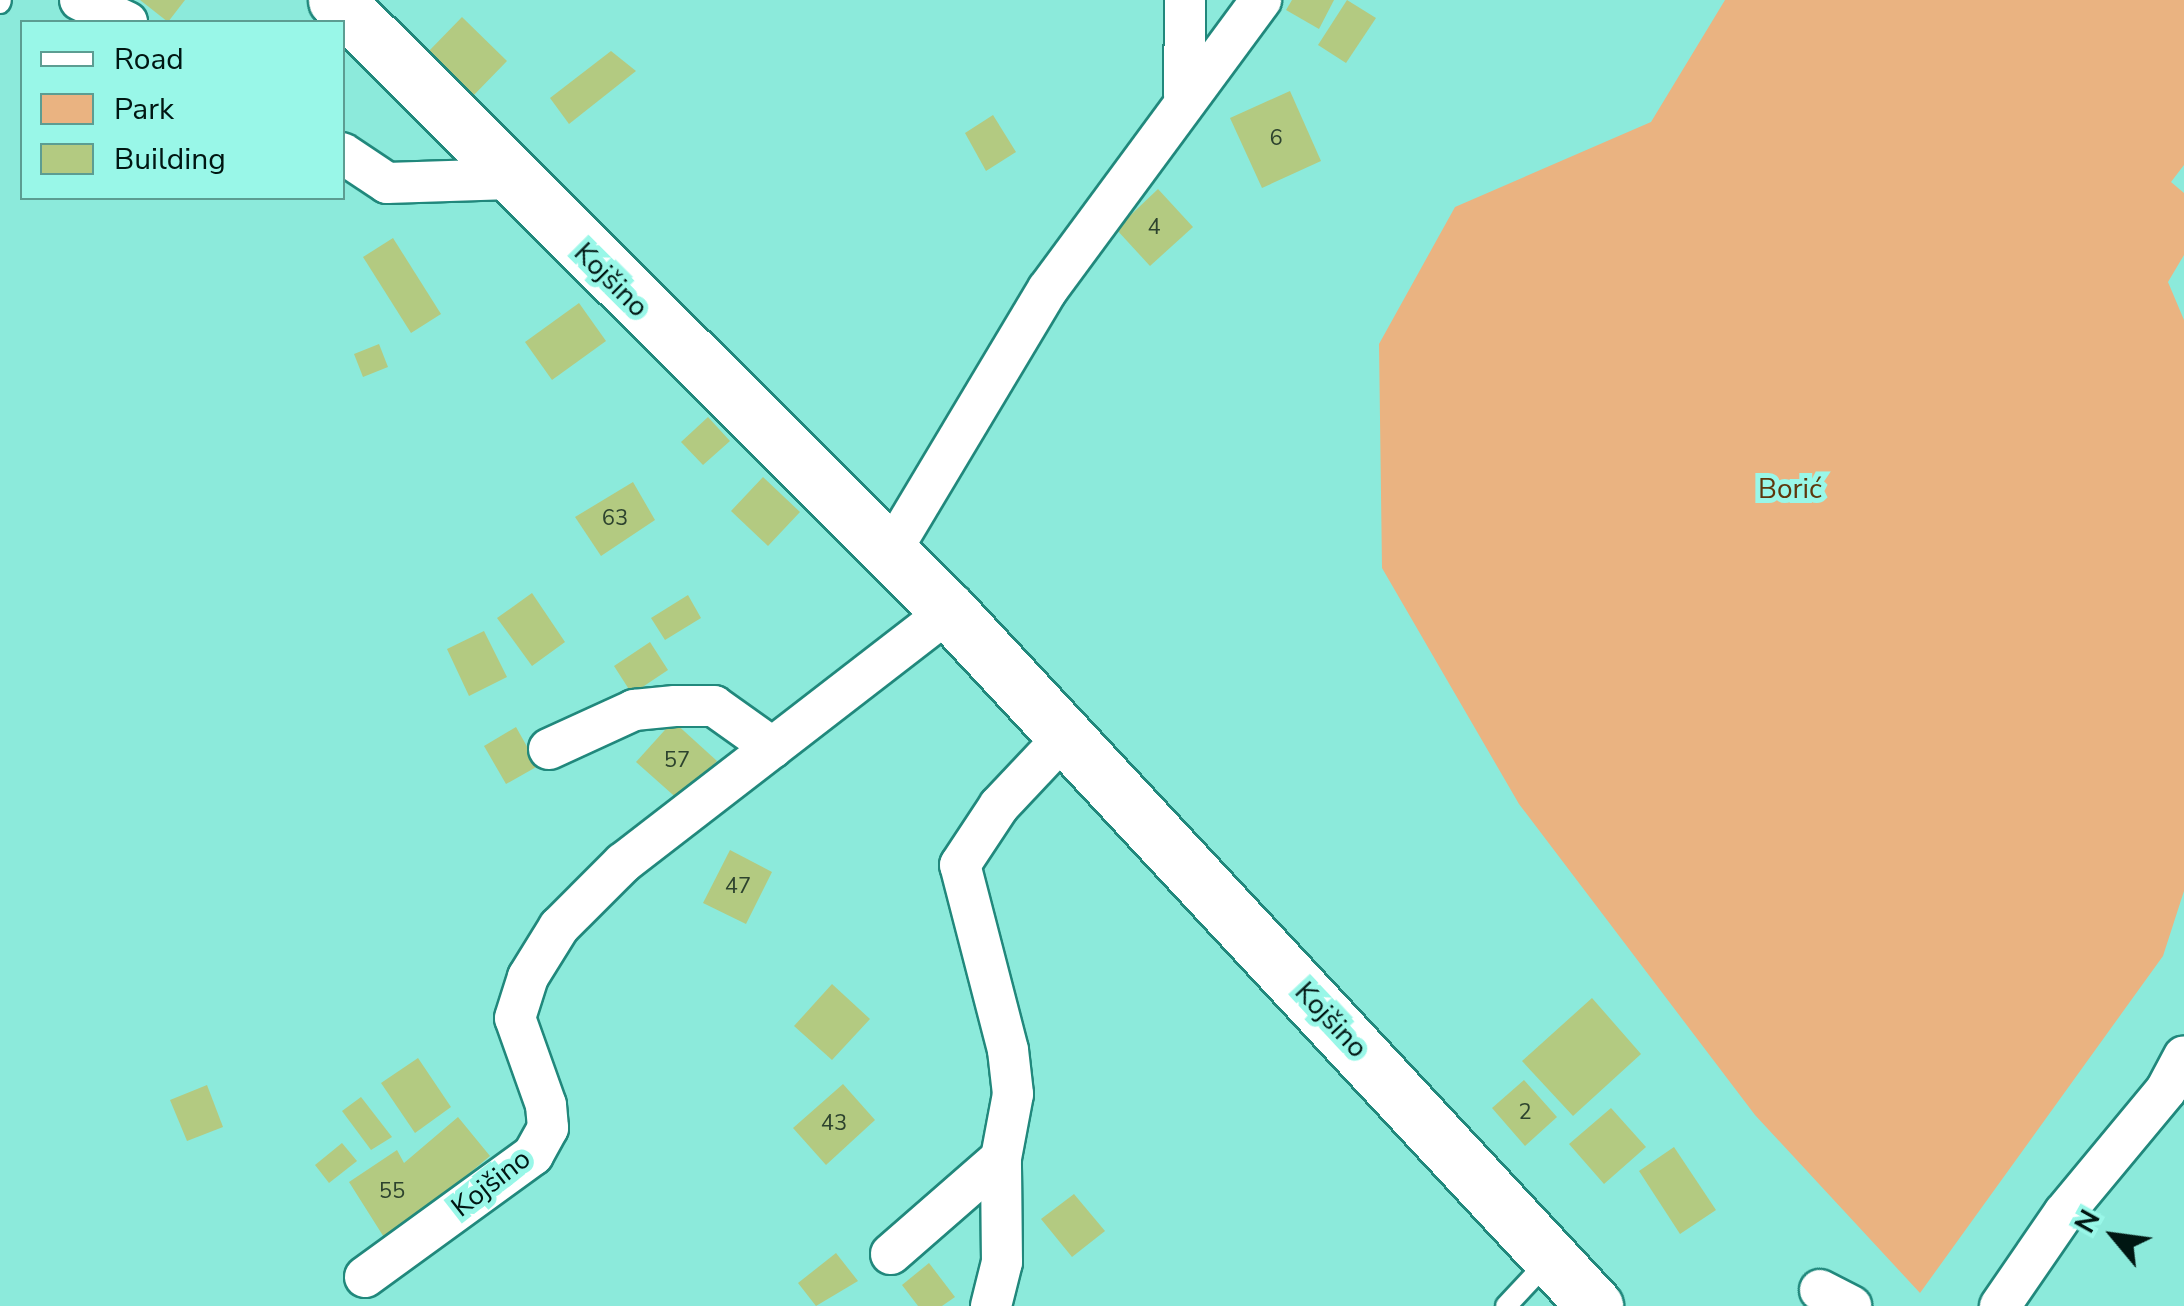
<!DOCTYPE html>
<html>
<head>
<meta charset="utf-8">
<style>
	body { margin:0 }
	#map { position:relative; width:2184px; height:1306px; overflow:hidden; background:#8ceadb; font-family:"Nunito Sans",sans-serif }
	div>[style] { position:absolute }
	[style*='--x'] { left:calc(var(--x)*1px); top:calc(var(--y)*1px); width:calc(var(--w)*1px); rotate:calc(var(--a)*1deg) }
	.green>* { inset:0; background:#eab381 }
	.building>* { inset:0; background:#b3ca81 }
	.roads { filter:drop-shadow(2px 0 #21887c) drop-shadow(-2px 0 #21887c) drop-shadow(0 2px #21887c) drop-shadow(0 -2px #21887c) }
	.lane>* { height:20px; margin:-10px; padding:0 10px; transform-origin:10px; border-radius:10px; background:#fff }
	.street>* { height:40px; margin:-20px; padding:0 20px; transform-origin:20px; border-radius:20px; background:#fff }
	.secondary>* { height:55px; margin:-27.5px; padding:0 27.5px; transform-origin:27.5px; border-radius:27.5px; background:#fff }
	span { translate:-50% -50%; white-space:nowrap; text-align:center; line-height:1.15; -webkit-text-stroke:10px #99f7e8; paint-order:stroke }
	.number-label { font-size:22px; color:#2d432e }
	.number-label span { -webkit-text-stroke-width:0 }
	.street-label { font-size:28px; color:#001612 }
	.park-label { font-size:28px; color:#5e370d }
	.legend { position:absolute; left:20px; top:20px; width:325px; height:180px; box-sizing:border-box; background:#99f7e8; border:2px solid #5c9d92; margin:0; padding:12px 18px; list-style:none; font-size:30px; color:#001612 }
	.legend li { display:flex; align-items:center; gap:20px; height:50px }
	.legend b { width:50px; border:2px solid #5c9d92 }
	.north { position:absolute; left:2064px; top:1186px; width:100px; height:100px; -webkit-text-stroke:8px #99f7e8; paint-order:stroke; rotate:299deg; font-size:28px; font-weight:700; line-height:40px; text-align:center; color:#001612 }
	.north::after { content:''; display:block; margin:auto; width:35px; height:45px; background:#001612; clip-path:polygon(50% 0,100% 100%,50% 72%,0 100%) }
</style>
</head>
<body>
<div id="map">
	<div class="green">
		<i style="clip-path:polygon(1725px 0,2184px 0,2184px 165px,2171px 182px,2184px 193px,2184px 255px,2168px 282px,2184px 320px,2184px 891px,2163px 956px,1920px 1293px,1755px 1115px,1519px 804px,1382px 568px,1379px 344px,1455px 207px,1651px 122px)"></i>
	</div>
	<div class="building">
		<i style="clip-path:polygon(140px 0,185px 0,168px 22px)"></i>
		<i style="clip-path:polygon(1292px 0,1334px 0,1319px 29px,1286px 10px)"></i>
		<i style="clip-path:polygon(1347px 0,1376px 18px,1346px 63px,1318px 45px)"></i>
		<i style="clip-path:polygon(462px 17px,507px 61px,472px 97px,427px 53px)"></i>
		<i style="clip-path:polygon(611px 51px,636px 71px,569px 124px,550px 98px)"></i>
		<i style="clip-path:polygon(1290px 91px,1321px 161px,1262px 188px,1230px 118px)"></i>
		<i style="clip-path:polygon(993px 115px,1016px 152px,986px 171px,965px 133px)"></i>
		<i style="clip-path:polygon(1158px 189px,1193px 227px,1150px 266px,1116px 229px)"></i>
		<i style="clip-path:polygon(393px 238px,441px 314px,411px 333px,363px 257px)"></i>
		<i style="clip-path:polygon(579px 303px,606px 341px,552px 380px,525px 342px)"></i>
		<i style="clip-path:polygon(379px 344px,388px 367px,363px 377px,354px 354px)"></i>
		<i style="clip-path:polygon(708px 417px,730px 441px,703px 465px,681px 442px)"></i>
		<i style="clip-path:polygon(763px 477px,800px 512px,768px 546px,731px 511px)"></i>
		<i style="clip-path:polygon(633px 482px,655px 520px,601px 556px,575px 517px)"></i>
		<i style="clip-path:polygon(532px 593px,565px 642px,532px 666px,497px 618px)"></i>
		<i style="clip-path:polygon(688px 595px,701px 618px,665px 640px,651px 618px)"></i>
		<i style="clip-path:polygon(484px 631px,507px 677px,469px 696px,447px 649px)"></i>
		<i style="clip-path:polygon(650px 642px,668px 670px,632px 694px,614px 666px)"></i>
		<i style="clip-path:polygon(673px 721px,717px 761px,681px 802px,636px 762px)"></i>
		<i style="clip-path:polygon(516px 727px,538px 766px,506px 784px,484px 746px)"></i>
		<i style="clip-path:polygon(730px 850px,772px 872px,746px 924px,703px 903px)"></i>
		<i style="clip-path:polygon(832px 984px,870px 1019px,832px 1060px,794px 1026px)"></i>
		<i style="clip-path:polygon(1592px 998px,1641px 1054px,1573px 1116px,1522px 1061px)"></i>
		<i style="clip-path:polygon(418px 1058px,451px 1107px,415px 1133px,381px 1083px)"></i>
		<i style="clip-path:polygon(1524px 1080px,1557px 1117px,1525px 1146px,1492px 1108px)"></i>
		<i style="clip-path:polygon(843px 1084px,875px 1120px,826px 1165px,793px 1128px)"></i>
		<i style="clip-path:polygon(207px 1085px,223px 1127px,187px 1141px,170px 1100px)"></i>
		<i style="clip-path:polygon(361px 1097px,392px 1137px,371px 1150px,342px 1111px)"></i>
		<i style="clip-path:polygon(1611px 1108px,1646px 1147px,1604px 1184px,1569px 1144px)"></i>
		<i style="clip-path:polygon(458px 1117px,490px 1156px,387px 1242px,349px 1182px,397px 1150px,404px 1163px)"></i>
		<i style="clip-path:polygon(342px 1143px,357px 1161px,329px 1183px,315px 1165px)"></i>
		<i style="clip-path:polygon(1674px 1147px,1716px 1210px,1680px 1234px,1639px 1171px)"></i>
		<i style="clip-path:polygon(1074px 1194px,1105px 1231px,1072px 1257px,1041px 1219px)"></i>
		<i style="clip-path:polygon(836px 1253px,858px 1281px,816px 1306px,798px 1283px)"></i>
		<i style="clip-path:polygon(929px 1263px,955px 1297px,942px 1306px,918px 1306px,902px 1285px)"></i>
	</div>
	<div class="roads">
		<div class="lane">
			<i style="--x:0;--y:3;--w:3;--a:-72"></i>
			<i style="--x:1506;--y:1306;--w:64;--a:-46.9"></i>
		</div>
		<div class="street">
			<i style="--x:80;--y:0;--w:52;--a:25.1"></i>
			<i style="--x:1184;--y:96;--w:96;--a:-89.4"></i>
			<i style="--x:342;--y:153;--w:54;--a:33.7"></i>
			<i style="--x:387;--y:183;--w:124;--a:-1.8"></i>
			<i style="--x:888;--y:556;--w:311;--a:-59.1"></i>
			<i style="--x:1048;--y:289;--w:359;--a:-53.6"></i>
			<i style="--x:549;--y:749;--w:94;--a:-24.6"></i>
			<i style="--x:634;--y:710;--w:41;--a:-5.6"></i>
			<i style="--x:675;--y:706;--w:39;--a:0"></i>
			<i style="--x:714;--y:706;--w:72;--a:35.4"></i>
			<i style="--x:891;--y:1254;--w:146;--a:-41.1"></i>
			<i style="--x:1001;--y:1158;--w:65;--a:-79.4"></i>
			<i style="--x:1013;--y:1094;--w:44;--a:-96.5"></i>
			<i style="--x:1008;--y:1050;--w:191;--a:-104.5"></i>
			<i style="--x:960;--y:865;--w:71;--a:-56.5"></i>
			<i style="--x:999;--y:806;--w:98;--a:-46.7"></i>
			<i style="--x:365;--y:1277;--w:208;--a:-36"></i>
			<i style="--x:533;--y:1155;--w:31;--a:-61"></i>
			<i style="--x:548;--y:1128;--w:23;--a:-95"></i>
			<i style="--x:546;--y:1105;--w:92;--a:-109.6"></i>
			<i style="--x:515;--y:1018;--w:43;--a:-72.4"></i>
			<i style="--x:528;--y:977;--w:59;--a:-58.2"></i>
			<i style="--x:559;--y:927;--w:91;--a:-45"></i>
			<i style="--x:623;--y:863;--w:412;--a:-37.7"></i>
			<i style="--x:1820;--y:1290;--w:35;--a:27"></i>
			<i style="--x:991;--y:1306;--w:45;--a:-76"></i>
			<i style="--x:1002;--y:1262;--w:104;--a:-90.6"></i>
			<i style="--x:2000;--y:1306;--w:113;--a:-55.5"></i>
			<i style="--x:2064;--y:1213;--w:160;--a:-50.3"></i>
			<i style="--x:2166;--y:1090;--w:38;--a:-62"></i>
		</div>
		<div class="secondary">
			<i style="--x:336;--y:0;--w:865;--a:44.91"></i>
			<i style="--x:949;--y:611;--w:949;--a:47.09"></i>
		</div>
	</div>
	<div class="number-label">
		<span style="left:1276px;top:139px">6</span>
		<span style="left:1154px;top:228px">4</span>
		<span style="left:615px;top:519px">63</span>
		<span style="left:677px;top:761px">57</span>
		<span style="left:738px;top:887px">47</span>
		<span style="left:1525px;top:1113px">2</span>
		<span style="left:834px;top:1124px">43</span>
		<span style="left:392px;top:1192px">55</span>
	</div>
	<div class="street-label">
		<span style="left:611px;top:280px;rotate:45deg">Kojšino</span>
		<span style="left:1331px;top:1020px;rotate:47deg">Kojšino</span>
		<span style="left:491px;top:1183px;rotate:-38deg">Kojšino</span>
	</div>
	<div class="park-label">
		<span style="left:1790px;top:489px">Borić</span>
	</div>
	<ul class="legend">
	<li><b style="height:12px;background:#fff"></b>Road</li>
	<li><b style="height:28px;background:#eab381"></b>Park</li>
	<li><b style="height:28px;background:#b3ca81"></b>Building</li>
	</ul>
	<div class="north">N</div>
</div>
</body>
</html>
